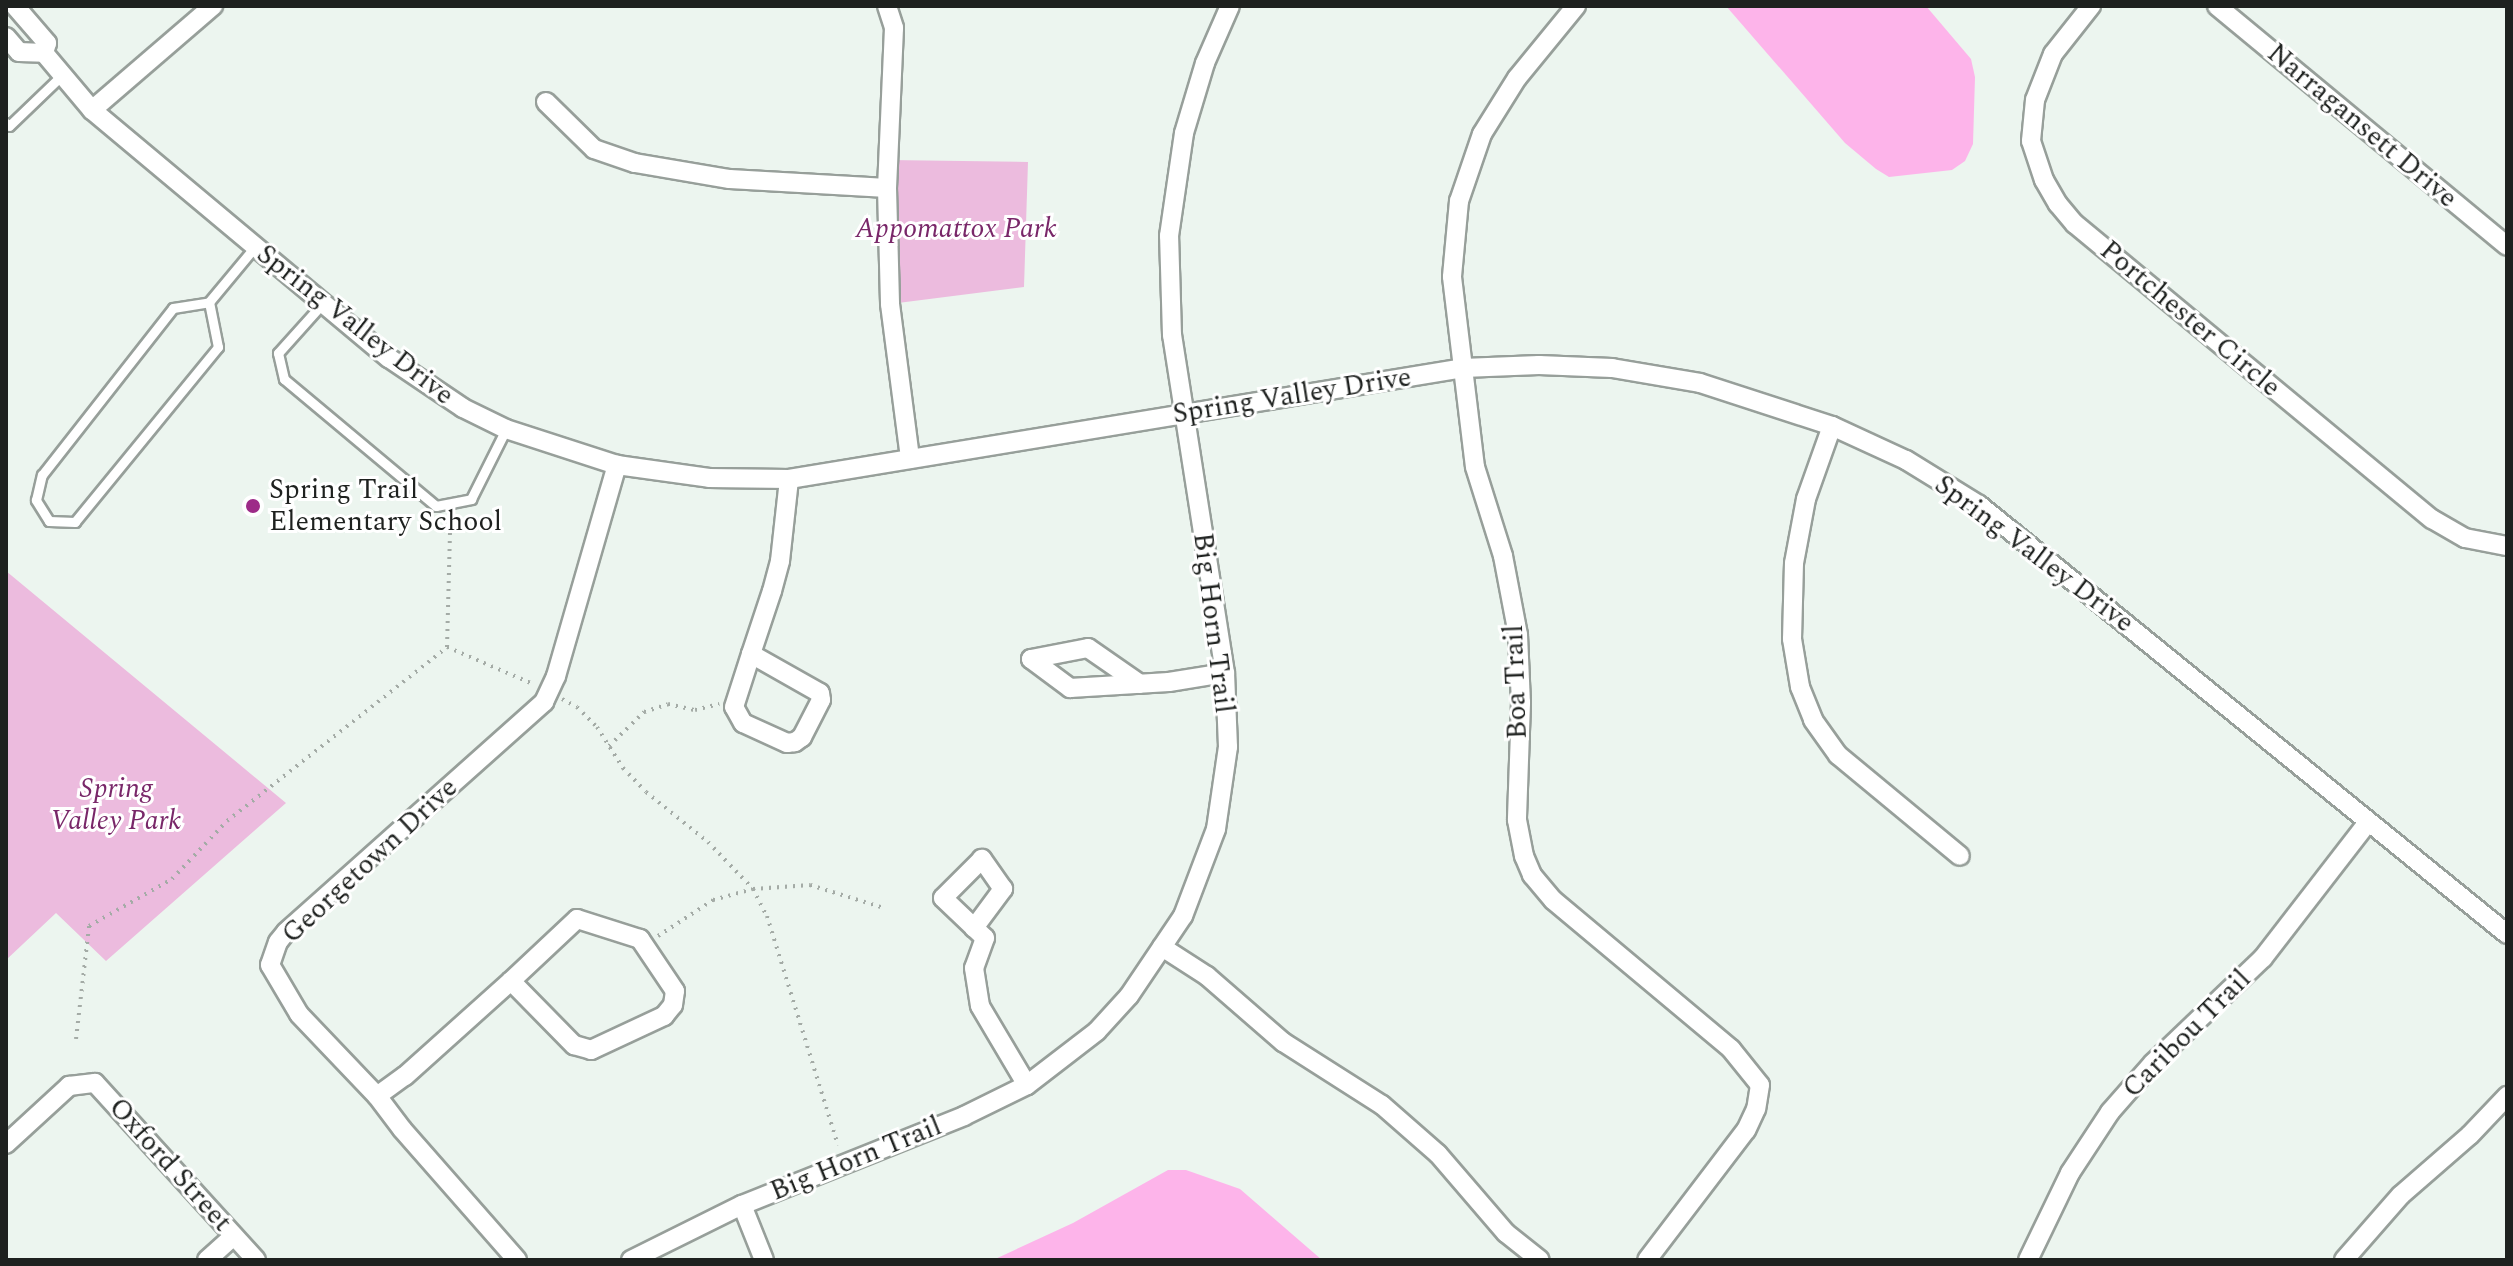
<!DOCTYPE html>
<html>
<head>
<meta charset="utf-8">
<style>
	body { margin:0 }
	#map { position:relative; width:2513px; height:1266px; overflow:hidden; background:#ecf5ef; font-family:Spectral,serif }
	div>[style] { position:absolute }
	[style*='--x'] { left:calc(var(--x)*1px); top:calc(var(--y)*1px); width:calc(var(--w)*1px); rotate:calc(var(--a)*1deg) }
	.green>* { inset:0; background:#ecbbde }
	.water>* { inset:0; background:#fdb4ea }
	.path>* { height:4px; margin-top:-2px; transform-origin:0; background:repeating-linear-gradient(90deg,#a4aba6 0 2px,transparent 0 8px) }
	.roads { filter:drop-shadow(2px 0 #979f9a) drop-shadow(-2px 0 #979f9a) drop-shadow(0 2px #979f9a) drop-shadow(0 -2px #979f9a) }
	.service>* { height:9px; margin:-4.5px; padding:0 4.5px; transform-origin:4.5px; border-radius:4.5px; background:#fff }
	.minor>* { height:18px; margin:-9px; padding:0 9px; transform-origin:9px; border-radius:9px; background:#fff }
	.dots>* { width:22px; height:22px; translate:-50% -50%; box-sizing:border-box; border:4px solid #fff; border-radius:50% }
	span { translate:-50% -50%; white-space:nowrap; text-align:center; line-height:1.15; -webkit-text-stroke:6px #fff; paint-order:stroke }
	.street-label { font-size:28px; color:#1e211f }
	.park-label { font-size:28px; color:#792769; font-style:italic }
	.poi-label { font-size:28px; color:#1e211f }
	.left { translate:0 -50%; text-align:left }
	.frame { position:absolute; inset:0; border:8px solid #1e211f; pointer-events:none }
</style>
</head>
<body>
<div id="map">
	<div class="green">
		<i style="clip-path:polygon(889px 160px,1028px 162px,1024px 287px,890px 304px)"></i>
		<i style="clip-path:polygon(6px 571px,286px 803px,106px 961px,56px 913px,6px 960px)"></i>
	</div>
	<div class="water">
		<i style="clip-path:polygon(1726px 6px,1926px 6px,1971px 59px,1975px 77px,1973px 144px,1965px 161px,1952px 170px,1889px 177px,1876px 169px,1845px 143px)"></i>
		<i style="clip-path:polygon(1168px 1170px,1186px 1170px,1240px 1189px,1322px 1260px,993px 1260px,1073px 1223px)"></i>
	</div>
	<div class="path">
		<i style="--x:447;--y:647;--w:94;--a:23.3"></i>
		<i style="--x:562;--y:699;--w:17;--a:28"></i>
		<i style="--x:577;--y:707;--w:28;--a:45"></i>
		<i style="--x:597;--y:727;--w:49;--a:57.6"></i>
		<i style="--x:623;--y:768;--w:33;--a:46"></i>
		<i style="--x:646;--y:792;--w:80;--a:38.9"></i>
		<i style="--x:708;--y:842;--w:65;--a:46.2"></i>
		<i style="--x:753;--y:889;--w:30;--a:63"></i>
		<i style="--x:767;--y:916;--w:240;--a:72.8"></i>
		<i style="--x:609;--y:746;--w:49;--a:-44.2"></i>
		<i style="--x:644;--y:712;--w:25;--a:-18"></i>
		<i style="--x:668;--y:704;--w:28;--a:13"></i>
		<i style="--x:695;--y:710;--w:25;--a:-14"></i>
		<i style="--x:658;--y:936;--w:66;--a:-33.2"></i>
		<i style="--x:713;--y:900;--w:41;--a:-15.4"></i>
		<i style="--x:753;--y:889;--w:57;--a:-4"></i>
		<i style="--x:810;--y:885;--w:77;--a:17.3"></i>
		<i style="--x:76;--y:1039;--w:114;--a:-83.4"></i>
		<i style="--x:89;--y:926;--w:95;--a:-29.5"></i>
		<i style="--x:172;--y:879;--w:80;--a:-46.5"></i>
		<i style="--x:227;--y:821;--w:280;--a:-38.3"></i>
		<i style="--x:447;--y:647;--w:116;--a:-88.5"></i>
	</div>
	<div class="roads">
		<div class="service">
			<i style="--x:6;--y:123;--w:4;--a:45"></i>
			<i style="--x:9;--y:126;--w:74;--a:-43.9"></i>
			<i style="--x:209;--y:302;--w:46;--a:78.7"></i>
			<i style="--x:218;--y:347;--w:226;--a:129.3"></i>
			<i style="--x:75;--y:522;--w:26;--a:-178"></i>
			<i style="--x:49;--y:521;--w:25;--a:-122"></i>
			<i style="--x:36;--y:500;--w:26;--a:-77"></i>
			<i style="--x:42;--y:475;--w:212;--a:-51.9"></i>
			<i style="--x:173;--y:308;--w:36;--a:-9"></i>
			<i style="--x:209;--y:302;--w:70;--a:-50.2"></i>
			<i style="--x:322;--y:304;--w:66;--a:131.9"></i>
			<i style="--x:278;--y:353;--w:27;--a:77"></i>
			<i style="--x:284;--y:379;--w:198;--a:39.9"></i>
			<i style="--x:436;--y:506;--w:36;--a:-11"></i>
			<i style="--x:471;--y:499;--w:78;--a:-63.4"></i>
		</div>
		<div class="minor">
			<i style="--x:15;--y:6;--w:49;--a:49.1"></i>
			<i style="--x:47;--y:43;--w:10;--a:107"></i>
			<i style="--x:44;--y:53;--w:75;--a:49.9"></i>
			<i style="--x:92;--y:110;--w:387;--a:39.9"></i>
			<i style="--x:389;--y:358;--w:89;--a:34"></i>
			<i style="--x:463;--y:408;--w:48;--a:26"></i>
			<i style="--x:506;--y:429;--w:117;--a:18"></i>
			<i style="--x:617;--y:465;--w:93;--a:8"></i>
			<i style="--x:709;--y:478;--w:80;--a:0.7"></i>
			<i style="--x:789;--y:479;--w:683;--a:-9.35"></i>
			<i style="--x:1463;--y:368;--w:76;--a:-2.3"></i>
			<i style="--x:1539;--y:365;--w:73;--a:2.4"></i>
			<i style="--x:1612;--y:368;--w:89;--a:9.7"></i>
			<i style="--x:1700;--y:383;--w:139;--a:18"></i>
			<i style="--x:1832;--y:426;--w:81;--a:24.7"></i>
			<i style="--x:1906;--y:460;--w:86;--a:31.7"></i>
			<i style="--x:1979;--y:505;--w:680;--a:39.09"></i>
			<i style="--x:887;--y:6;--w:23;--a:72"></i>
			<i style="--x:894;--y:28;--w:160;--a:92.5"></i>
			<i style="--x:887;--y:188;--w:116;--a:88.5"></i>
			<i style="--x:890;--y:304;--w:156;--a:82.6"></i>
			<i style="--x:1576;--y:6;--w:93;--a:129.3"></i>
			<i style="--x:1517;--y:78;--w:66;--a:122"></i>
			<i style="--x:1482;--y:134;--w:71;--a:108.9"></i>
			<i style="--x:1459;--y:201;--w:76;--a:95.3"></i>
			<i style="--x:1452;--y:277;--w:191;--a:83.1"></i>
			<i style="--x:1475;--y:467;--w:93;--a:72.5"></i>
			<i style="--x:1503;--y:556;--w:80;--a:79.2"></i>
			<i style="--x:1518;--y:635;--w:68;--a:87.5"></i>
			<i style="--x:1521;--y:703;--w:117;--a:92"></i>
			<i style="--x:1517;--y:820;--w:37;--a:79"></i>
			<i style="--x:1524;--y:856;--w:21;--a:67"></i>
			<i style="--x:1532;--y:875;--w:33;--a:50"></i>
			<i style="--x:1553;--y:900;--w:232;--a:39.9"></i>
			<i style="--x:1731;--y:1049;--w:46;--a:51.1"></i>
			<i style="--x:1760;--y:1085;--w:24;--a:99"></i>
			<i style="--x:1756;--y:1109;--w:23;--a:115"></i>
			<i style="--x:1746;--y:1130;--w:163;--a:127.3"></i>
			<i style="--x:2091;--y:6;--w:61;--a:128.4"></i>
			<i style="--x:2053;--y:54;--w:49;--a:111.4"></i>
			<i style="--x:2035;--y:100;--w:41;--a:95.6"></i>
			<i style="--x:2031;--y:141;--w:41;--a:71.6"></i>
			<i style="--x:2044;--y:180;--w:28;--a:60"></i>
			<i style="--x:2058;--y:204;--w:26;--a:50"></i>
			<i style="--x:2075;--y:224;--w:463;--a:39.6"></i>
			<i style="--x:2432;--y:519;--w:38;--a:30"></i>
			<i style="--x:2465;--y:538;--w:43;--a:10.8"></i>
			<i style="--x:2217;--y:6;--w:376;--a:39.6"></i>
			<i style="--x:6;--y:37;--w:20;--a:49"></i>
			<i style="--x:19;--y:52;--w:25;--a:2"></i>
			<i style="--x:546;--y:102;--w:67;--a:44.4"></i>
			<i style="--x:594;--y:149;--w:43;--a:18.9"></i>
			<i style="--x:635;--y:163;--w:96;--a:9.6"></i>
			<i style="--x:730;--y:179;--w:157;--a:3.3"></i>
			<i style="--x:92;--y:110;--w:160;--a:-40.7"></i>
			<i style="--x:1832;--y:426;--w:77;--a:109.6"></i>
			<i style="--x:1806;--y:499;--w:65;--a:100.6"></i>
			<i style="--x:1794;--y:563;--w:76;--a:91.5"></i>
			<i style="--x:1792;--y:639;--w:49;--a:80.5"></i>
			<i style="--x:1800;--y:687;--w:35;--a:68"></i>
			<i style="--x:1813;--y:720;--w:43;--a:54.5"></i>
			<i style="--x:1838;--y:755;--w:158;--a:39.6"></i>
			<i style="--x:751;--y:654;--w:79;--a:29.5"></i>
			<i style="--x:820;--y:693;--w:7;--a:82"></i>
			<i style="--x:821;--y:700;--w:42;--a:117.2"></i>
			<i style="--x:802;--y:737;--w:9;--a:144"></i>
			<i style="--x:795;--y:742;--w:8;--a:173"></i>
			<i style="--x:787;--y:743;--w:48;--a:-155.6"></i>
			<i style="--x:743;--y:723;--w:18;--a:-119"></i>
			<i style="--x:734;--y:707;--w:56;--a:-72.2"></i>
			<i style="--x:751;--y:654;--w:66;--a:-71.6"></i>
			<i style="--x:772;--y:591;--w:31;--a:-75"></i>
			<i style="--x:780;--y:561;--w:82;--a:-83.7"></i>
			<i style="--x:1031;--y:659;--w:49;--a:36.6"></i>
			<i style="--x:1070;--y:688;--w:99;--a:-3.5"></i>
			<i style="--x:1169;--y:682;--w:57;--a:-9.1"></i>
			<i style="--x:1031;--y:659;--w:58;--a:-10.9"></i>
			<i style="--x:1088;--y:648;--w:63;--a:34.7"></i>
			<i style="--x:974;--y:928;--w:49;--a:-53.4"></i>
			<i style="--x:1003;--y:889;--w:37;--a:-125"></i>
			<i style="--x:982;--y:859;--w:55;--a:135"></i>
			<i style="--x:943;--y:898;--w:58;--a:43.6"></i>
			<i style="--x:985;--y:938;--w:32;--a:110"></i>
			<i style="--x:974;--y:968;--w:38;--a:81"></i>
			<i style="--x:980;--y:1006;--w:92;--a:59.3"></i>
			<i style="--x:1162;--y:947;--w:54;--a:32.8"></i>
			<i style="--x:1207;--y:976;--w:101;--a:41"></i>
			<i style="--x:1283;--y:1042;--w:117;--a:32.5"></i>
			<i style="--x:1382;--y:1105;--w:74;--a:41.2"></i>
			<i style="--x:1438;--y:1154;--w:104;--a:49.3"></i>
			<i style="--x:1506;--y:1233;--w:43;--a:38.5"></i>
			<i style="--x:377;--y:1096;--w:34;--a:-36"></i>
			<i style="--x:405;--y:1076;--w:142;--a:-41.9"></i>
			<i style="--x:511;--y:981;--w:90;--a:45.5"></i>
			<i style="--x:574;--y:1045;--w:18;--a:16"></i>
			<i style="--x:591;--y:1050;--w:81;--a:-25"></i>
			<i style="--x:664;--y:1016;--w:14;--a:-51"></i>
			<i style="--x:673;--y:1005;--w:14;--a:-82"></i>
			<i style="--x:675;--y:991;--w:63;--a:-123.9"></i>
			<i style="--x:640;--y:939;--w:66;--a:-162.4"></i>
			<i style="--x:577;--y:919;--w:91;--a:136.8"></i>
			<i style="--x:6;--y:1144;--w:86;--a:-42.6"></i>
			<i style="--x:69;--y:1086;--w:26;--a:-7"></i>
			<i style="--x:95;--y:1083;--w:239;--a:47.7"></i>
			<i style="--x:742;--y:1205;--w:59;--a:68.2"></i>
			<i style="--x:207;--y:1260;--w:36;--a:-42"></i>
			<i style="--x:517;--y:1260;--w:174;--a:-131.3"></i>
			<i style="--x:402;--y:1129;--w:41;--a:-127.1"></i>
			<i style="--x:377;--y:1096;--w:113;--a:-133.6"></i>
			<i style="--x:299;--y:1014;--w:57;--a:-120.6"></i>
			<i style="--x:270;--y:965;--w:24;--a:-71"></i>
			<i style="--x:278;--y:942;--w:13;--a:-51"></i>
			<i style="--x:286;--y:932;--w:346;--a:-41.7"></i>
			<i style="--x:544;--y:702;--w:29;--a:-65"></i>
			<i style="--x:556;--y:676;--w:220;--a:-73.9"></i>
			<i style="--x:631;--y:1260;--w:124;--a:-26.4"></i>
			<i style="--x:742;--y:1205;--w:239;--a:-21.8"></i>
			<i style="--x:964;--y:1116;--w:70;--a:-26.2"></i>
			<i style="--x:1027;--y:1085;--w:88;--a:-37.6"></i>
			<i style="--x:1097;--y:1031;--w:47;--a:-47.6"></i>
			<i style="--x:1129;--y:996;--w:97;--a:-56"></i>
			<i style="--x:1183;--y:916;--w:93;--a:-69.2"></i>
			<i style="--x:1216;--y:829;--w:83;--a:-81.7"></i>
			<i style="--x:1228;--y:747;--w:74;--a:-92.3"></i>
			<i style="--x:1225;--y:673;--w:342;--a:-98.9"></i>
			<i style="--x:1172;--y:335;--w:99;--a:-91.7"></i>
			<i style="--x:1169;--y:236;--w:104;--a:-81.7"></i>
			<i style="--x:1184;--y:133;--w:73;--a:-73.3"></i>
			<i style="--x:1205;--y:63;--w:62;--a:-66.3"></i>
			<i style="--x:2028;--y:1260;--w:97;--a:-64.2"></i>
			<i style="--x:2070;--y:1173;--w:73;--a:-56.7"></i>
			<i style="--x:2110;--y:1112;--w:65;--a:-48.7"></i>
			<i style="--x:2153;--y:1063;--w:152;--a:-43.7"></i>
			<i style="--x:2263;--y:958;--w:172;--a:-52.3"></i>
			<i style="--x:2344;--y:1260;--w:86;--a:-48.8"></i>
			<i style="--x:2401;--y:1195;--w:91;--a:-41"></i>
			<i style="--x:2470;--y:1135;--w:54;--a:-46.5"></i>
		</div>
	</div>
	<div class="dots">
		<i style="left:253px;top:506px;background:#9d2b88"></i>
	</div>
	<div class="street-label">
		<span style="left:2362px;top:126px;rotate:40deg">Narragansett Drive</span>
		<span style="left:2190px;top:319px;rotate:40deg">Portchester Circle</span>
		<span style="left:355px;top:325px;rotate:38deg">Spring Valley Drive</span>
		<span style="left:1292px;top:396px;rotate:-9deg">Spring Valley Drive</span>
		<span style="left:2034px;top:554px;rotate:37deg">Spring Valley Drive</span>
		<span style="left:1213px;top:623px;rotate:83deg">Big Horn Trail</span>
		<span style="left:1516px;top:682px;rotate:-92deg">Boa Trail</span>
		<span style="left:370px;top:861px;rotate:-43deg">Georgetown Drive</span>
		<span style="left:2187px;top:1034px;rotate:-45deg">Caribou Trail</span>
		<span style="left:856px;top:1159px;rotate:-22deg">Big Horn Trail</span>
		<span style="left:170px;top:1165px;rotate:48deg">Oxford Street</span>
	</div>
	<div class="park-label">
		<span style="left:956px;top:229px">Appomattox Park</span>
		<span style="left:116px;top:805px">Spring<br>Valley Park</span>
	</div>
	<div class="poi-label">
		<span class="left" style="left:269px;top:506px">Spring Trail<br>Elementary School</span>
	</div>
	<div class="frame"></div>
</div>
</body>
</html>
